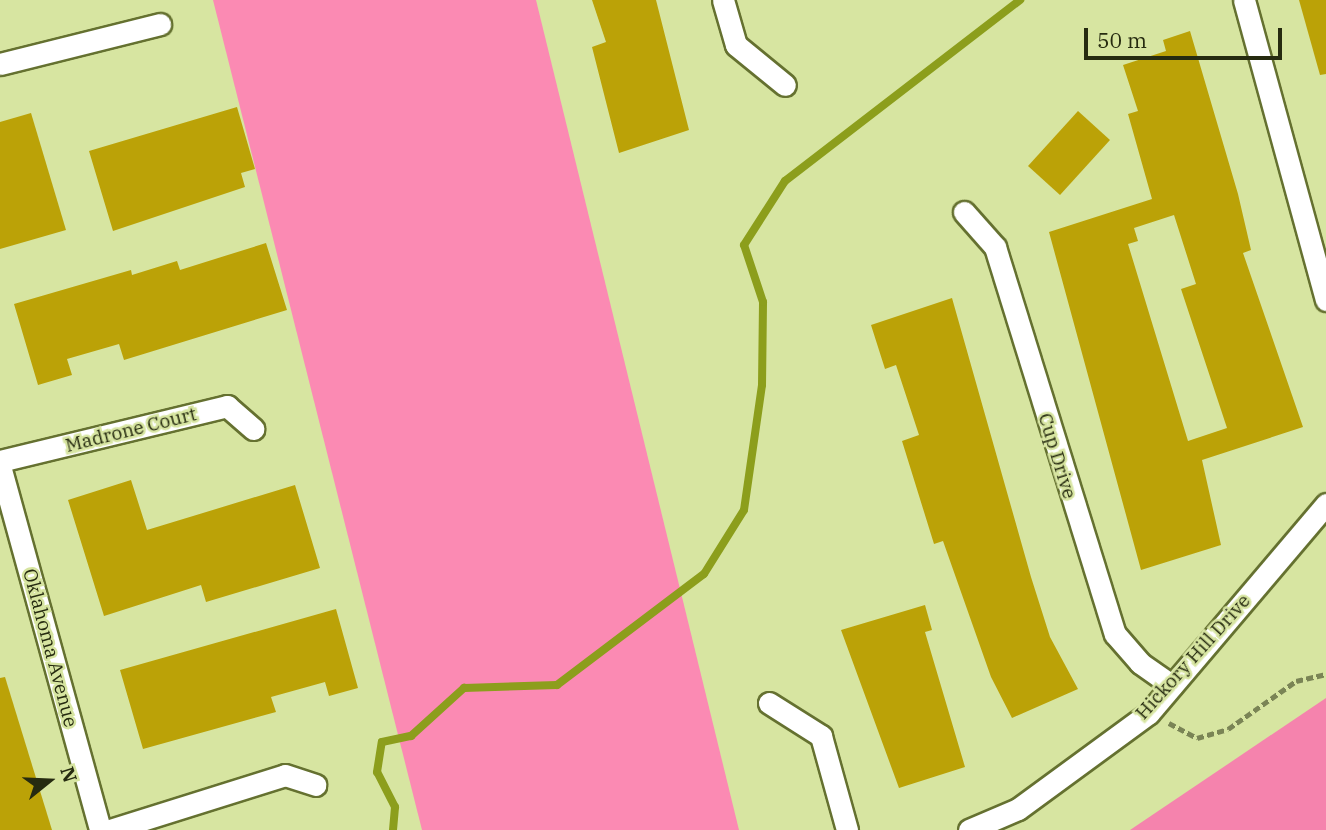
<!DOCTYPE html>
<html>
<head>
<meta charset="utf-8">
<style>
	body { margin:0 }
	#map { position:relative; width:1326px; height:830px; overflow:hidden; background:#d7e5a1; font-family:"IBM Plex Serif",serif }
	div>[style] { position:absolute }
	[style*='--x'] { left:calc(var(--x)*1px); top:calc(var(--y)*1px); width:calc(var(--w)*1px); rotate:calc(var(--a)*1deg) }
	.green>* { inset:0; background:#fb8ab3 }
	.forest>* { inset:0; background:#f583ad }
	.stream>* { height:8px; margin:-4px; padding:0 4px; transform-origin:4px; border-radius:4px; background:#8c9e1c }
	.building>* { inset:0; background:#bba207 }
	.path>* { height:4.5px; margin-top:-2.25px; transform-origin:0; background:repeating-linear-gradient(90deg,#7a8455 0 7px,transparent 0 10.5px) }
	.roads { filter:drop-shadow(2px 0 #657130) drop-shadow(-2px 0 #657130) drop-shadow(0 2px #657130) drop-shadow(0 -2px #657130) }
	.street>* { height:21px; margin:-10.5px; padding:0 10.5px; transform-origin:10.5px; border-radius:10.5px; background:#fff }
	span { translate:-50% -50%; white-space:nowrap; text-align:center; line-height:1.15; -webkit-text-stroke:5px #d7e5a1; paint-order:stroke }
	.street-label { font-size:19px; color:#262b10 }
	.north { position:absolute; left:14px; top:746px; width:70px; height:70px; -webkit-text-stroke:5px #d7e5a1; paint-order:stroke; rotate:72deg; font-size:19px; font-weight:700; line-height:28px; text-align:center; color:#262b10 }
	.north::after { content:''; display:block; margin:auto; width:24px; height:32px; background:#262b10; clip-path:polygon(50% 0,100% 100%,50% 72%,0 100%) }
	.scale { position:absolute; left:1084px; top:28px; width:198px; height:32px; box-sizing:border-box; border:4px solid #262b10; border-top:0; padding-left:9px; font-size:21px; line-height:24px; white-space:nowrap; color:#262b10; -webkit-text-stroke:5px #d7e5a1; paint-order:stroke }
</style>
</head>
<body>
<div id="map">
	<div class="green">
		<i style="clip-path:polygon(213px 0,536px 0,739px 830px,422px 830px)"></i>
	</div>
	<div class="forest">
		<i style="clip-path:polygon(1326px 698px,1326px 830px,1130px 830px)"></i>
	</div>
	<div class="stream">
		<i style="--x:393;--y:830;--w:23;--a:-85"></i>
		<i style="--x:395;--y:807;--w:39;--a:-117"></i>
		<i style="--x:377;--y:772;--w:30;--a:-81"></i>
		<i style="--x:382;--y:742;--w:30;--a:-12"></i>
		<i style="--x:411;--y:736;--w:72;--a:-42.2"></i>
		<i style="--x:464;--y:688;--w:93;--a:-1.8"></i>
		<i style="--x:557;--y:685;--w:184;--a:-37.1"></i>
		<i style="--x:704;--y:574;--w:75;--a:-58"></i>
		<i style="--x:744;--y:510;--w:126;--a:-81.8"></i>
		<i style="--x:762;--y:385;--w:83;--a:-89.3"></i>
		<i style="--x:763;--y:302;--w:60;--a:-108.4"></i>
		<i style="--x:744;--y:245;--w:76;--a:-57.4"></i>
		<i style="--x:785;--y:181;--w:297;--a:-37.6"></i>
	</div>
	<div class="building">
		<i style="clip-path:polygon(592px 0,656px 0,689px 130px,619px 153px,592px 47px,606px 42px)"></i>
		<i style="clip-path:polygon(1299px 0,1326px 0,1326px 74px,1320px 75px)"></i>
		<i style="clip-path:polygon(evenodd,1190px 31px,1238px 194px,1251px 250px,1243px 253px,1303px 427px,1202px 460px,1221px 545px,1141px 570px,1049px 232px,1152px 199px,1128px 114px,1138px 111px,1123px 65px,1166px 51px,1163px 40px,1190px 31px,1174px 215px,1196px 284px,1181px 289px,1227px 428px,1188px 441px,1128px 244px,1138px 241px,1134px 228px,1174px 215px)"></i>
		<i style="clip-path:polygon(237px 107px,255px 169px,241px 173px,245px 187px,113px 231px,89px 151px)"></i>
		<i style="clip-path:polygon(1078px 111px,1110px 140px,1060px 195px,1028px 166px)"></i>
		<i style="clip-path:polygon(31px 113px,66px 230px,0 249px,0 122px)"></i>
		<i style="clip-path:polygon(266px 243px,287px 310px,124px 360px,119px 344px,67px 359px,72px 375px,38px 385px,14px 304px,131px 270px,132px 275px,177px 261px,180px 270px)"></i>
		<i style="clip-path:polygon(952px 298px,1031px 577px,1050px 637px,1078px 689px,1012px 718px,991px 677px,943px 541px,934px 544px,902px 441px,919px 435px,896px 365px,885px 369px,871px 325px)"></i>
		<i style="clip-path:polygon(131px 480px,147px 530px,295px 485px,320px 568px,206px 602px,201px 585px,104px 616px,68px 500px)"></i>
		<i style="clip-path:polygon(925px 605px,932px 630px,925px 632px,965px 767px,899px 788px,841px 630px)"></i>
		<i style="clip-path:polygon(336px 609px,358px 688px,329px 696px,325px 682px,271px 697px,276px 712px,143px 749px,120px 670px)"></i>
		<i style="clip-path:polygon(5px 677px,52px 830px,0 830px,0 678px)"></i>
	</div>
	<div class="path">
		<i style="--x:1169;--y:723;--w:32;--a:28"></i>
		<i style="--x:1197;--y:738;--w:32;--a:-16"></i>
		<i style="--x:1228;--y:729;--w:83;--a:-35.2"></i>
		<i style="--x:1296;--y:681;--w:31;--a:-13"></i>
	</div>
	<div class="roads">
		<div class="street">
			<i style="--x:723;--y:0;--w:47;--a:73.9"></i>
			<i style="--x:736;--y:45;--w:63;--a:39.2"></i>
			<i style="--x:1244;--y:0;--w:311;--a:74.7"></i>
			<i style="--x:0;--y:64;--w:165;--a:-14"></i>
			<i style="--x:964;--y:212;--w:47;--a:48.5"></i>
			<i style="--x:995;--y:247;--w:405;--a:72.8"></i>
			<i style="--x:1115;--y:634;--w:38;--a:49"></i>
			<i style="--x:1140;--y:663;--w:39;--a:35"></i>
			<i style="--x:0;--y:461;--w:234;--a:-13.6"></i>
			<i style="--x:227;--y:406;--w:35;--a:41"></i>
			<i style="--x:0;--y:466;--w:377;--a:74.6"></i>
			<i style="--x:769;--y:703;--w:62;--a:32.4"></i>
			<i style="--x:821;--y:736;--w:98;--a:74.5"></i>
			<i style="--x:110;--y:830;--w:183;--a:-17.4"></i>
			<i style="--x:285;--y:775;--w:32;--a:18"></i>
			<i style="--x:969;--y:830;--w:53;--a:-23.2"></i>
			<i style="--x:1018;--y:809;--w:162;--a:-36.2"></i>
			<i style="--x:1149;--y:713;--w:274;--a:-49.7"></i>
		</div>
	</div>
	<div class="street-label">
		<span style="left:131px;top:430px;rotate:-14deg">Madrone Court</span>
		<span style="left:1057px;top:456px;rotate:73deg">Cup Drive</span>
		<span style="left:50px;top:648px;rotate:75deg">Oklahoma Avenue</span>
		<span style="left:1193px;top:657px;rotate:-48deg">Hickory Hill Drive</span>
	</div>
	<div class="north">N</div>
	<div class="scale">50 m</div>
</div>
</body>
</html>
